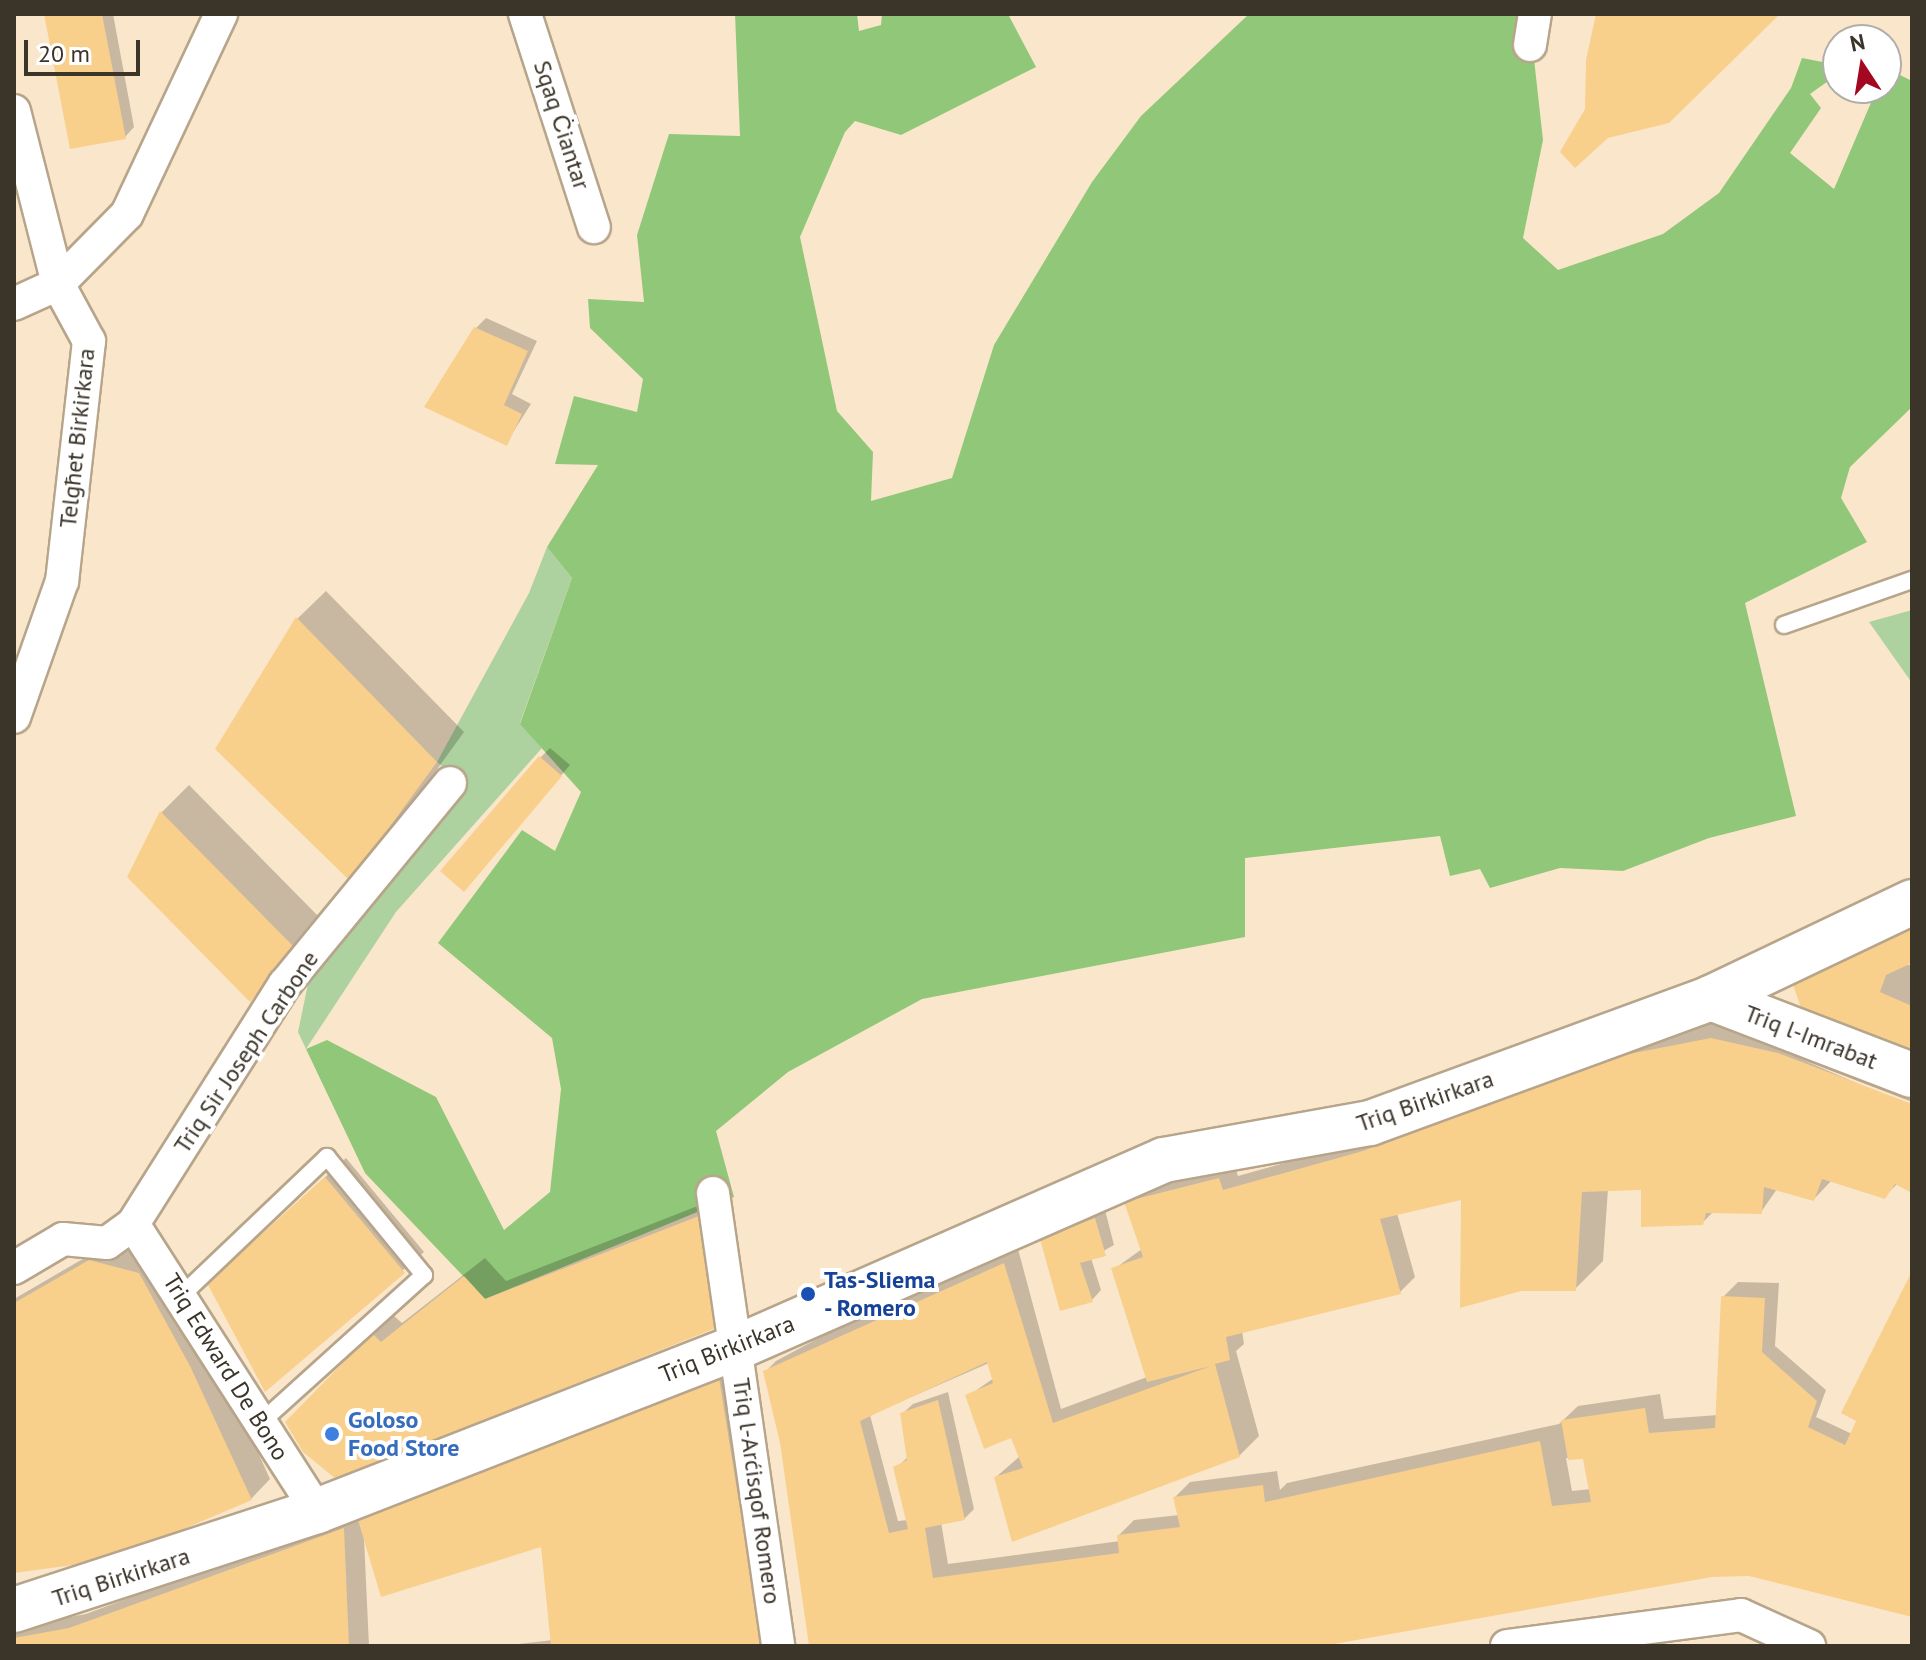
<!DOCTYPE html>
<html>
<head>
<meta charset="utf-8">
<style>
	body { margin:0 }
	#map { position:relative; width:1926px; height:1660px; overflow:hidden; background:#fae7cb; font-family:"PT Sans",sans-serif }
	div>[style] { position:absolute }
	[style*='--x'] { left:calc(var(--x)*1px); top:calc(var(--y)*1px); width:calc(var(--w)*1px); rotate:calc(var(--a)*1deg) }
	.green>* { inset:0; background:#aed29f }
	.forest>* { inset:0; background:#91c778 }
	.shadow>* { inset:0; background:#0003 }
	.building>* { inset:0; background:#f9cf8c }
	.roads { filter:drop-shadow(2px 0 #b7a58b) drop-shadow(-2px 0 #b7a58b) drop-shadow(0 2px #b7a58b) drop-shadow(0 -2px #b7a58b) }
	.lane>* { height:16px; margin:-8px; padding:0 8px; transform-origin:8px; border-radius:8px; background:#fff }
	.street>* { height:32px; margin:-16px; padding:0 16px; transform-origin:16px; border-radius:16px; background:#fff }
	.secondary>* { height:44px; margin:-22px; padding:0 22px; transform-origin:22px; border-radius:22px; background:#fff }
	.dots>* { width:22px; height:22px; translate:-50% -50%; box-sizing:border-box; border:4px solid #fff; border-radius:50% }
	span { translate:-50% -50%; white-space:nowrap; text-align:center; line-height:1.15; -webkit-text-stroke:8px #fff; paint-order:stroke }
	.street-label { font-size:24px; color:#3b3429 }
	.transit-label { font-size:24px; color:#164399; font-weight:700 }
	.left { translate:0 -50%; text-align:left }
	.shop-label { font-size:24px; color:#366cbe; font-weight:700 }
	.frame { position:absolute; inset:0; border:16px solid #3b3429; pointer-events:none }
	.north { position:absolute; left:1822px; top:24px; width:80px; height:80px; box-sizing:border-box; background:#fff; border:2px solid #b1aea9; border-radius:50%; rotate:348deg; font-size:22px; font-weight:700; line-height:32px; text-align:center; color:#3b3429 }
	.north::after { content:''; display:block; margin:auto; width:28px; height:36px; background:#a40820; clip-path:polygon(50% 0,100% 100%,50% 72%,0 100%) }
	.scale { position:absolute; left:24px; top:40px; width:116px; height:36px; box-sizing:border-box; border:4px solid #3b3429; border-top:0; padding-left:10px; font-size:24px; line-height:28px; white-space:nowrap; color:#3b3429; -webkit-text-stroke:6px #fff; paint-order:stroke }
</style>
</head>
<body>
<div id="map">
	<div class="green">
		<i style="clip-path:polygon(547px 547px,572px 578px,520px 723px,542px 748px,396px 912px,306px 1049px,298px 1032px,309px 979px,465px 785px,437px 762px,529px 593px)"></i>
		<i style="clip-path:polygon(1912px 610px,1912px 683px,1869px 622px)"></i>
	</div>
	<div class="forest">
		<i style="clip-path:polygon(735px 14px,857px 14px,859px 31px,881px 25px,882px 14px,1008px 14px,1036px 67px,901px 135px,855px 121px,845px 132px,800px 237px,837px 411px,873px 452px,871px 501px,952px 478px,994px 345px,1092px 182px,1141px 116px,1249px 14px,1529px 14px,1543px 140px,1523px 238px,1558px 270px,1663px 234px,1719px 193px,1791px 88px,1802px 58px,1838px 65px,1838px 74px,1810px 94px,1821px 108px,1790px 153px,1834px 189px,1876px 91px,1886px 88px,1896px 73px,1912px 81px,1912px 407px,1850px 467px,1841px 498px,1867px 542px,1745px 603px,1796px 816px,1709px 838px,1623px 871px,1560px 868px,1490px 888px,1480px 869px,1450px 876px,1440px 836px,1245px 858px,1245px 937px,922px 999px,788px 1072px,716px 1131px,734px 1197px,485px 1299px,365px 1173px,306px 1049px,327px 1040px,436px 1097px,504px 1230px,550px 1192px,561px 1089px,552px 1038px,438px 943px,522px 830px,555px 851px,581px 792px,520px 724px,572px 578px,547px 547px,598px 465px,555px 464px,574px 396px,637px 412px,643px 379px,590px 328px,588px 299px,644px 302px,637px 235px,669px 134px,740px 136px)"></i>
	</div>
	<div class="shadow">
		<i style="clip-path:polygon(46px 14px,113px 14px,134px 127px,125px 137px)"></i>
		<i style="clip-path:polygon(486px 318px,537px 341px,512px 394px,531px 404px,506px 443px,476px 328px)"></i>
		<i style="clip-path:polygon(326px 591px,464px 732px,378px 851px,350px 879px,217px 749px,298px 618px)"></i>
		<i style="clip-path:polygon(550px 748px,570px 765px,473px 879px,540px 758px)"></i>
		<i style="clip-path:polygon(189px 785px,320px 918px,250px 999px,129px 877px,162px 812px)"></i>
		<i style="clip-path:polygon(1912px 907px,1912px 961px,1906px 964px,1912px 966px,1912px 1050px,1803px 1009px,1793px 977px,1821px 948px)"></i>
		<i style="clip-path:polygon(evenodd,1738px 1011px,1912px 1066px,1912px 1102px,1801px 1059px,1912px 1107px,1912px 1191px,1898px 1183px,1884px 1197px,1832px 1180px,1814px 1199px,1777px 1189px,1761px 1212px,1714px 1211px,1702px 1223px,1644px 1188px,1608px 1189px,1603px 1261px,1575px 1289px,1463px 1197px,1397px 1213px,1415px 1277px,1400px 1292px,1242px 1331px,1244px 1344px,1236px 1351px,1259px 1436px,1239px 1456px,996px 1477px,1020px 1456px,1012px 1436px,968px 1396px,994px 1378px,989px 1363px,870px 1415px,898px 1521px,908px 1520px,896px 1468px,909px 1456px,903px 1413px,913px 1404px,948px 1392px,974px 1509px,964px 1519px,941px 1522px,948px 1564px,1120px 1541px,1119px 1535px,1134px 1520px,1179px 1515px,1175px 1497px,1190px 1482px,1277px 1471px,1280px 1490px,1287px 1483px,1559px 1424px,1578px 1406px,1660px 1394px,1664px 1419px,1718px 1415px,1723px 1297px,1738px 1282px,1779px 1283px,1775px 1346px,1826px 1390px,1816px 1417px,1852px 1434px,1912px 1276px,1912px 1615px,1749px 1574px,1711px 1575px,1311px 1646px,811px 1646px,782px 1443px,766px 1371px,776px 1361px,845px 1324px,1018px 1249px,1061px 1409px,1147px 1377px,1114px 1269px,1142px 1249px,1127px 1202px,1142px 1188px,1234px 1164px,1238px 1176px,1380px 1136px,1738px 1011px,1585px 1457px,1591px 1489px,1572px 1491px,1566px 1458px,1585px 1457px)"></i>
		<i style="clip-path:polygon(346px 1158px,424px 1252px,266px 1389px,209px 1283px)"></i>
		<i style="clip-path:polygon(718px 1198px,740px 1304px,287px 1422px,393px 1315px,402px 1323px,485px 1258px,506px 1281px)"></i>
		<i style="clip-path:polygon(1105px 1210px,1114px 1245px,1091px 1258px,1101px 1290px,1092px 1300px,1042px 1239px,1052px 1230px)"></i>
		<i style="clip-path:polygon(105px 1246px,154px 1258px,210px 1347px,270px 1479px,251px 1499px,14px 1571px,14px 1299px)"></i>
		<i style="clip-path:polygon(733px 1365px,785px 1646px,502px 1646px,553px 1640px,542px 1545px,364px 1538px,369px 1646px,14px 1646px,14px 1627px,86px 1614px,363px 1510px,363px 1518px,376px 1505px)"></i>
	</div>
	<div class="building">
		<i style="clip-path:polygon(44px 14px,102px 14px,126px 139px,70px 149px)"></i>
		<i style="clip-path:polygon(1596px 14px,1780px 14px,1669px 123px,1608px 138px,1575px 168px,1560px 152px,1585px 109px,1586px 60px)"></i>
		<i style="clip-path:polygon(474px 327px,528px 351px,504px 405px,522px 414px,507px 446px,424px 407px)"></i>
		<i style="clip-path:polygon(296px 617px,437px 762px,350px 881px,215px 749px)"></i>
		<i style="clip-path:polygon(539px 756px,562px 776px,464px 892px,440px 871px)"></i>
		<i style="clip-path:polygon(160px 811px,294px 947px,250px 1002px,127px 877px)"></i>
		<i style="clip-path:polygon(1912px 919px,1912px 963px,1886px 975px,1880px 992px,1912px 1006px,1912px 1052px,1802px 1011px,1790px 976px)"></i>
		<i style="clip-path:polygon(1711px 1038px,1778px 1053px,1912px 1104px,1912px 1193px,1895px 1184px,1885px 1199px,1822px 1179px,1814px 1201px,1764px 1187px,1762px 1214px,1706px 1213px,1703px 1225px,1641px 1227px,1641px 1190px,1582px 1192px,1576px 1291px,1521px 1291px,1460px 1308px,1461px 1200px,1380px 1219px,1401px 1294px,1226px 1337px,1230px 1360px,1215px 1364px,1240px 1457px,1012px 1542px,994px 1477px,1023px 1468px,1011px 1438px,984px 1449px,965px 1395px,993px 1383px,987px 1362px,860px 1421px,889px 1533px,908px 1529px,893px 1467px,907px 1460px,900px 1413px,938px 1400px,965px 1520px,925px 1528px,933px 1578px,1119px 1553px,1117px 1535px,1180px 1527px,1173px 1497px,1263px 1485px,1265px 1502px,1540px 1441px,1552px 1506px,1591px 1502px,1583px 1459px,1568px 1460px,1561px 1420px,1645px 1408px,1649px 1433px,1715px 1428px,1721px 1296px,1765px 1298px,1762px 1352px,1817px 1401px,1808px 1427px,1845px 1445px,1856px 1421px,1841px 1413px,1912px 1271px,1912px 1617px,1749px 1576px,1712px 1577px,1323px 1646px,809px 1646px,780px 1443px,763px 1371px,1004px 1263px,1053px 1423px,1211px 1366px,1147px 1382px,1111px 1268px,1143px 1257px,1124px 1202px,1219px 1178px,1223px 1190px,1363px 1151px,1588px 1062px)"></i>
		<i style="clip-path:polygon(325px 1177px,405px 1273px,265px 1392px,207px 1283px)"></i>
		<i style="clip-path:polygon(699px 1216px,721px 1326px,336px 1479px,303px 1452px,285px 1422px,372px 1333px,381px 1342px,464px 1276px,485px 1299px)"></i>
		<i style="clip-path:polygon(1095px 1218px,1106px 1256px,1080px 1263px,1093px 1302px,1060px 1311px,1040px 1239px)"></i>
		<i style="clip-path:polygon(89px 1260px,139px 1273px,190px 1366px,252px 1500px,110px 1560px,14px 1573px,14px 1303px)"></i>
		<i style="clip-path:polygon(719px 1378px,762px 1646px,551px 1646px,541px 1547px,381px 1597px,358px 1520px)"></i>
		<i style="clip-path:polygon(344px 1528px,349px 1646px,14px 1646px,14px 1638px,69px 1628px)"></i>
	</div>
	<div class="roads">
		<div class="lane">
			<i style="--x:1784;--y:625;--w:136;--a:-19.4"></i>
			<i style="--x:183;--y:1294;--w:199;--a:-43.6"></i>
			<i style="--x:327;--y:1157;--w:153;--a:50.6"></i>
			<i style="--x:424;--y:1275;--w:221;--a:137.9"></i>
		</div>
		<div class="street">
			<i style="--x:525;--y:14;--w:224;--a:72.1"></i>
			<i style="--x:1530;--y:45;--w:31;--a:-81"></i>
			<i style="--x:14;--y:111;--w:179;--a:75.7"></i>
			<i style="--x:58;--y:284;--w:65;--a:61.5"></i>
			<i style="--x:89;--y:341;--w:242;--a:96.4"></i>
			<i style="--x:62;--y:581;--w:144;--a:109.4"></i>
			<i style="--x:14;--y:304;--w:48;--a:-24.4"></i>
			<i style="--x:58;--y:284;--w:98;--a:-45.4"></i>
			<i style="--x:127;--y:214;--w:221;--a:-64.8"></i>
			<i style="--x:713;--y:1193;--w:458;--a:81.8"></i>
			<i style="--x:133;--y:1224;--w:341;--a:57.3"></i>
			<i style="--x:14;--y:1268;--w:57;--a:-30.6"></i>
			<i style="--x:63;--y:1239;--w:44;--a:5.2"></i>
			<i style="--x:107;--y:1243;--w:32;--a:-36"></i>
			<i style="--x:133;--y:1224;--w:284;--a:-57.7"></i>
			<i style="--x:285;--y:984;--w:260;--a:-50.6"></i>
			<i style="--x:1507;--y:1646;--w:236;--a:-7.5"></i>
			<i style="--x:1741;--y:1615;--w:75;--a:24.5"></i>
		</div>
		<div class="secondary">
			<i style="--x:1711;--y:998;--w:215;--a:21"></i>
			<i style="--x:14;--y:1610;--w:319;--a:-18.1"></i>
			<i style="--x:317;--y:1511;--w:452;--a:-21.3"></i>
			<i style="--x:738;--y:1347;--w:465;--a:-23.7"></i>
			<i style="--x:1164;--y:1160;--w:209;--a:-10.2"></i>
			<i style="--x:1370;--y:1123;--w:363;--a:-20.1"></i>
			<i style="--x:1711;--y:998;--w:223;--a:-25.5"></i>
		</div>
	</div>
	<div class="dots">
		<i style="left:808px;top:1294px;background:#1a4fb4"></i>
		<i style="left:332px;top:1434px;background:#3f7fe0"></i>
	</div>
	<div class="street-label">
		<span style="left:562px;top:125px;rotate:72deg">Sqaq Ċiantar</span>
		<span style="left:77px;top:438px;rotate:-84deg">Telgħet Birkirkara</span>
		<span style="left:1811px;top:1037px;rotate:21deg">Triq l-Imrabat</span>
		<span style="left:246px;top:1052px;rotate:-56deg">Triq Sir Joseph Carbone</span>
		<span style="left:1425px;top:1101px;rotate:-19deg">Triq Birkirkara</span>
		<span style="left:727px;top:1349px;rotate:-22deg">Triq Birkirkara</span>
		<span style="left:226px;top:1367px;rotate:58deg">Triq Edward De Bono</span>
		<span style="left:757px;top:1491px;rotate:82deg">Triq l-Arćisqof Romero</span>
		<span style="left:121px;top:1577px;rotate:-18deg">Triq Birkirkara</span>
	</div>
	<div class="transit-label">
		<span class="left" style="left:824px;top:1294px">Tas-Sliema<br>- Romero</span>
	</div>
	<div class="shop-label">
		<span class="left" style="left:348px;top:1434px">Goloso<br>Food Store</span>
	</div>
	<div class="frame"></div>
	<div class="north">N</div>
	<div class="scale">20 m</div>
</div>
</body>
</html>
